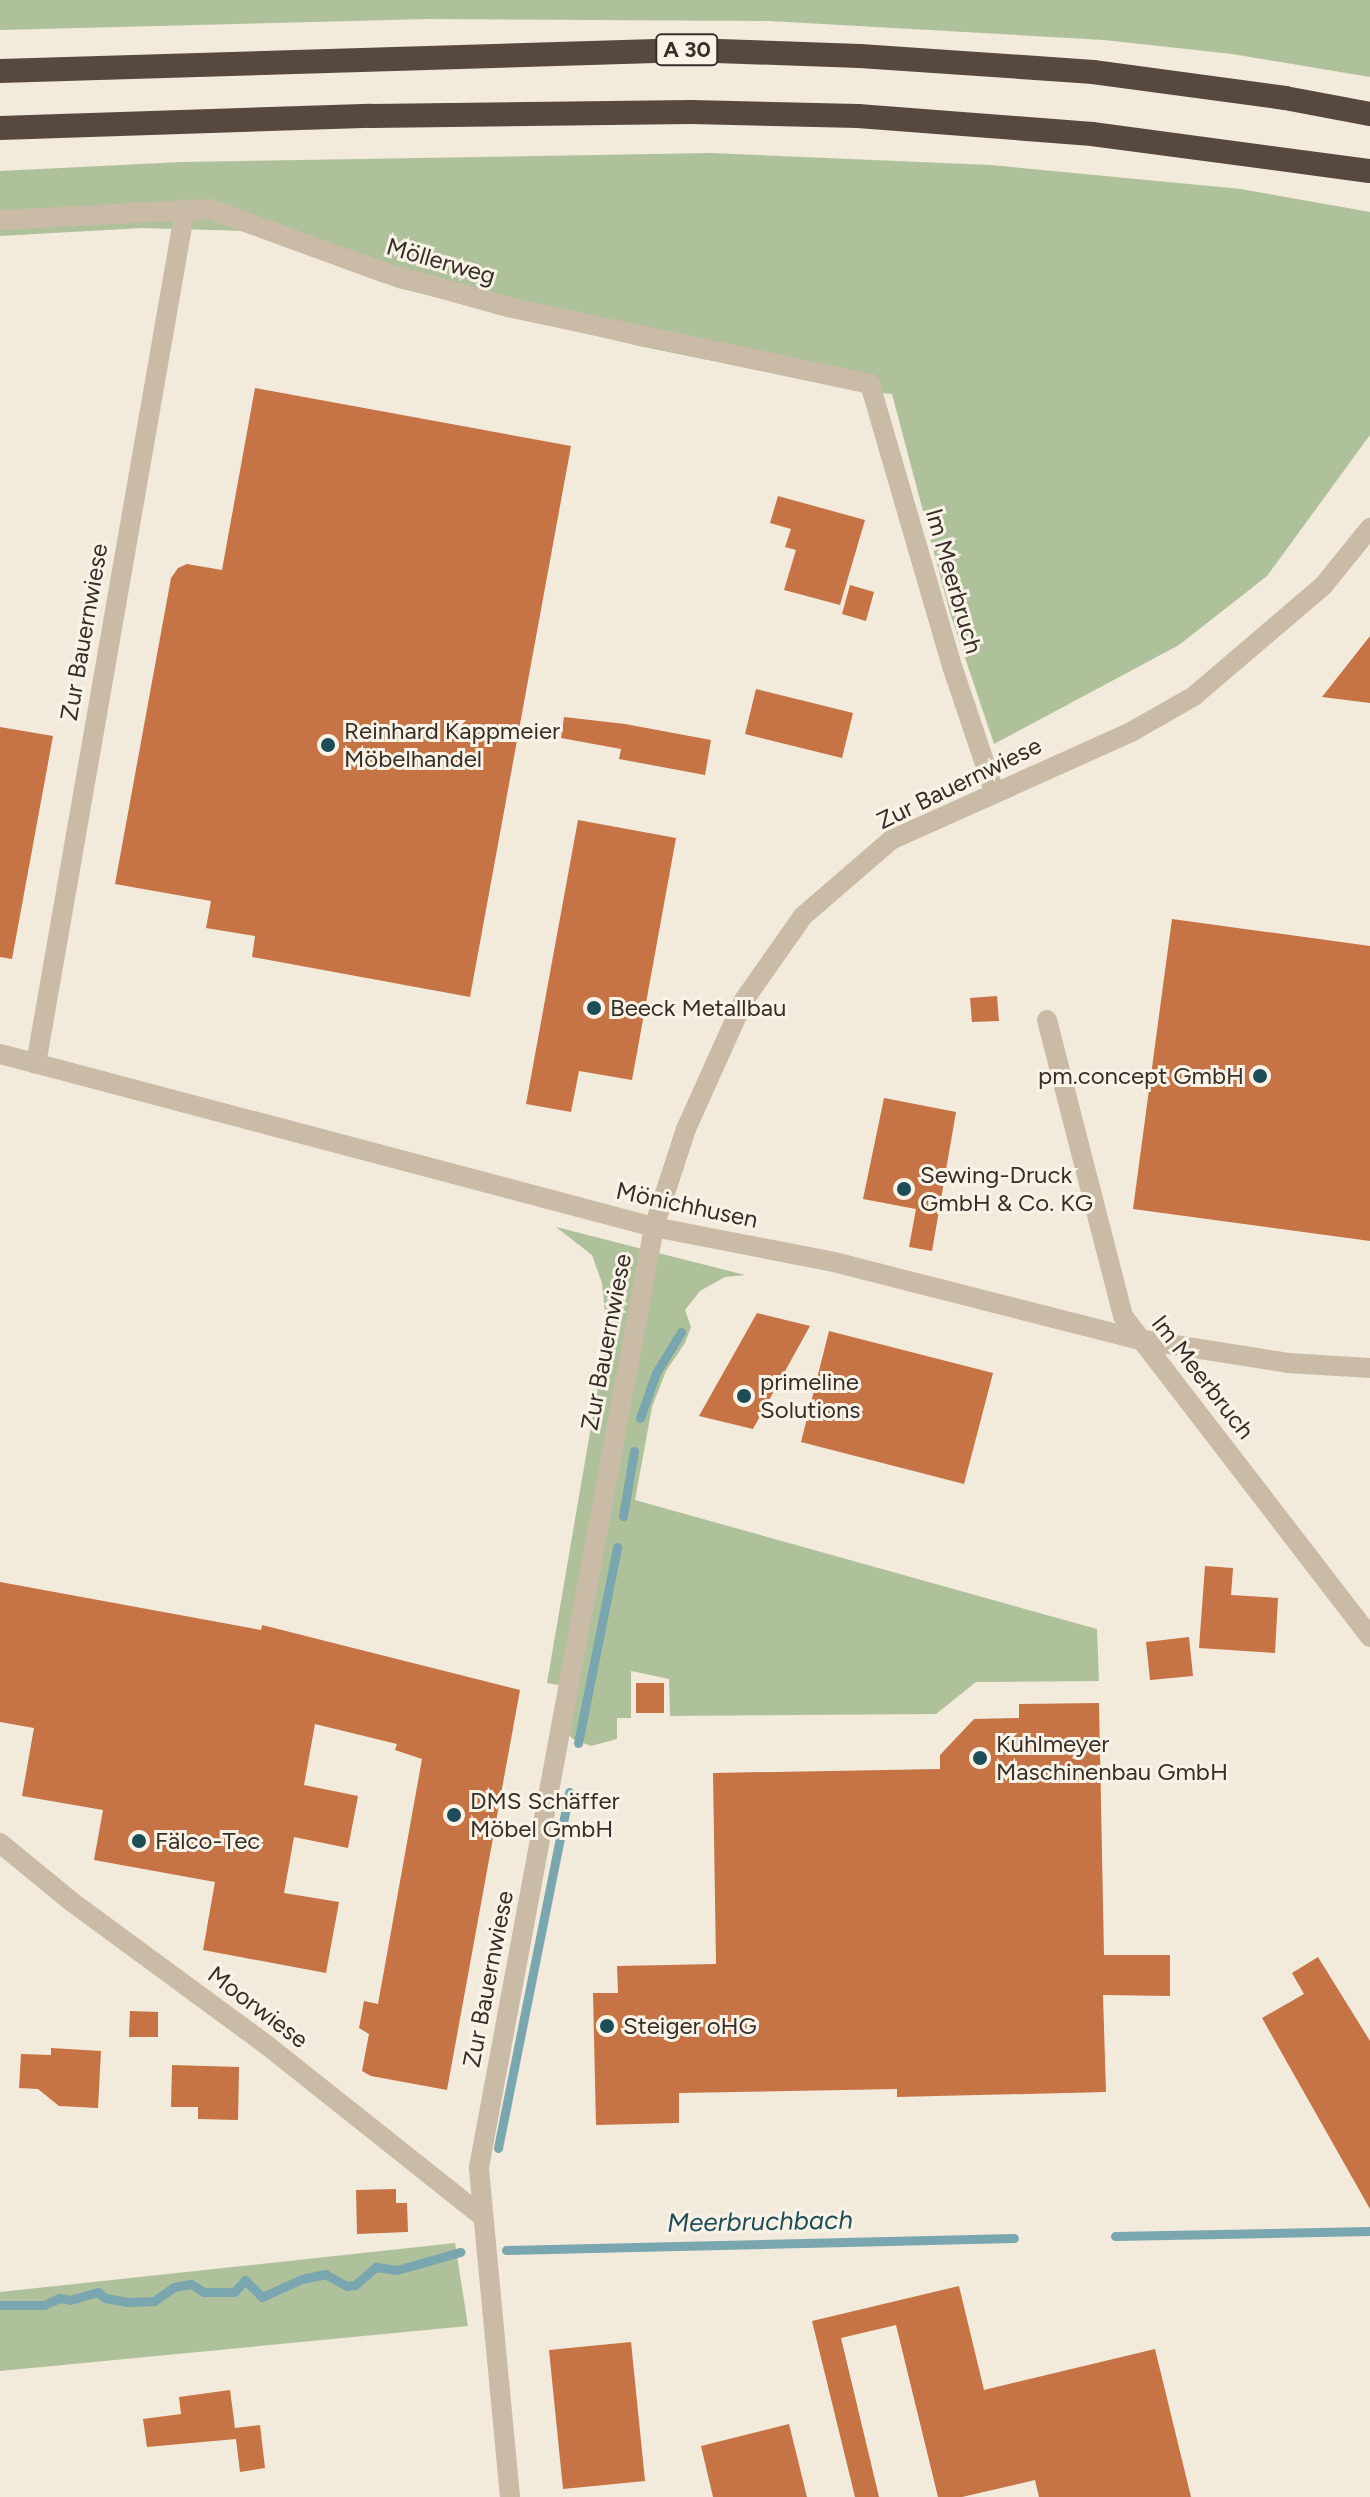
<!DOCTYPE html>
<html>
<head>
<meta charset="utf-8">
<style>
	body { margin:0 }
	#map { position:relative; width:1370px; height:2497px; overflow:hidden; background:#f2eadb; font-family:Figtree,sans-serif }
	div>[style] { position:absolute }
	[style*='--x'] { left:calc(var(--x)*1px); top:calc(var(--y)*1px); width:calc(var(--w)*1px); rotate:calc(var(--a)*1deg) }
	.green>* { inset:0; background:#afc19b }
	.stream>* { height:9px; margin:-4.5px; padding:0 4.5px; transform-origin:4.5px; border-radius:4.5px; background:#7aa6af }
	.building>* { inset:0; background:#c67345 }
	.street>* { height:20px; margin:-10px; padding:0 10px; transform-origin:10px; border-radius:10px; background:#cabba7 }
	.highway>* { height:24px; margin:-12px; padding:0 12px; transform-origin:12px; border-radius:12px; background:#57493e }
	.dots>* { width:22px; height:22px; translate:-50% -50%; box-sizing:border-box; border:4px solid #f9f3e7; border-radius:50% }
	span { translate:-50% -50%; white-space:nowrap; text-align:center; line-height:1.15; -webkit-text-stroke:6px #f9f3e7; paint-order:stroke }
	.shield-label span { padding:2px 6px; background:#f9f3e7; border:2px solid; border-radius:6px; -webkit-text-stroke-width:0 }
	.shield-label { font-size:22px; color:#362e27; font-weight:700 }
	.street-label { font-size:24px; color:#362e27 }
	.poi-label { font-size:24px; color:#362e27 }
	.left { translate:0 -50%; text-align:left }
	.right { translate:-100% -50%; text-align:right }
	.water-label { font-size:26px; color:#1d4d57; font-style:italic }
</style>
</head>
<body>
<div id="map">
	<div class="green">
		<i style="clip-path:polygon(0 0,1370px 0,1370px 77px,1232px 54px,1104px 40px,769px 21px,427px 19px,0 30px)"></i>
		<i style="clip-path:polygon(711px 153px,991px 165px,1241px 189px,1370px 212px,1370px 435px,1267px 576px,1179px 645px,994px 744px,950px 613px,892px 394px,860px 391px,639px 346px,398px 288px,248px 231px,142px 228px,0 236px,0 171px,182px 162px)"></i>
		<i style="clip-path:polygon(556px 1227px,745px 1275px,725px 1277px,700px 1291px,685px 1310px,691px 1327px,685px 1343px,666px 1371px,652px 1407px,635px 1500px,1097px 1629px,1099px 1681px,976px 1682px,936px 1714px,670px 1716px,669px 1679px,631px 1671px,631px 1718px,617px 1718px,617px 1739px,591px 1746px,573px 1739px,567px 1733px,576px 1688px,547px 1683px,607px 1333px,602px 1283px,592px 1255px)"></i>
		<i style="clip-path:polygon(455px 2243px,468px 2326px,0 2371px,0 2292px)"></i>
	</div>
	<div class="stream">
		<i style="--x:640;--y:1418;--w:48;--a:-70.4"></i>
		<i style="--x:656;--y:1373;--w:48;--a:-58.6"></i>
		<i style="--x:623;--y:1516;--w:66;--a:-80.4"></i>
		<i style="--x:578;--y:1743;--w:200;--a:-78.7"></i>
		<i style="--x:498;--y:2148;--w:363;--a:-78.7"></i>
		<i style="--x:1115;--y:2236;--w:255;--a:-1.1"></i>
		<i style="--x:506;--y:2250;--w:508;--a:-1.35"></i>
		<i style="--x:0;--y:2305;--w:44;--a:0"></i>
		<i style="--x:44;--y:2305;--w:17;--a:-25"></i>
		<i style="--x:59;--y:2298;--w:11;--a:10"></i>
		<i style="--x:70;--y:2300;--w:29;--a:-16"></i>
		<i style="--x:98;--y:2292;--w:9;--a:41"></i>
		<i style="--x:105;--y:2298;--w:23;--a:10"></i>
		<i style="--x:128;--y:2302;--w:26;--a:-2"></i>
		<i style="--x:154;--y:2301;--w:24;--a:-35"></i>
		<i style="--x:174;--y:2287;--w:17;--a:-10"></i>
		<i style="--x:191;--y:2284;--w:15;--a:32"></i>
		<i style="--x:204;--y:2292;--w:30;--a:0"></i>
		<i style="--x:234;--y:2292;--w:16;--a:-47"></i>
		<i style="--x:245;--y:2280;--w:24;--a:45"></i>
		<i style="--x:262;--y:2297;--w:44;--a:-24.2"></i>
		<i style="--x:302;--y:2279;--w:24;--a:-12"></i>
		<i style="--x:325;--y:2274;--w:25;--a:29"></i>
		<i style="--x:347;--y:2286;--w:8;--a:-7"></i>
		<i style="--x:355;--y:2285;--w:28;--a:-41"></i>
		<i style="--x:376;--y:2267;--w:21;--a:8"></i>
		<i style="--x:397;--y:2270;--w:66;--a:-15.9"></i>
	</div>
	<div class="building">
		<i style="clip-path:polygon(255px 388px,571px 446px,470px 997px,252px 957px,255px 936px,206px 928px,211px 901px,115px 884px,171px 578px,178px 568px,187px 564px,222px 570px)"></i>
		<i style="clip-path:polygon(778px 496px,865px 520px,840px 605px,784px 590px,796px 550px,785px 547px,791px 529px,770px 523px)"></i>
		<i style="clip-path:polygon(850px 585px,874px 592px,866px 621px,842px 614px)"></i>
		<i style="clip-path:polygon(1370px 636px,1370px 703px,1322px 697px)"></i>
		<i style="clip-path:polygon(756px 689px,853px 713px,842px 758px,745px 734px)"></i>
		<i style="clip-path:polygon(564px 717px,625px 724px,711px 740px,705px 775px,619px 759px,621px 749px,561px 738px)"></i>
		<i style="clip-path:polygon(0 727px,53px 736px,12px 959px,0 957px)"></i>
		<i style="clip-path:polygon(578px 820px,676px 838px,632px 1080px,579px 1071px,571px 1112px,526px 1104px)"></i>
		<i style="clip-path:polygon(1172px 919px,1370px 946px,1370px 1241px,1133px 1209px)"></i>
		<i style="clip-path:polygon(997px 996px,999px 1021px,972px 1022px,970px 998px)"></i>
		<i style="clip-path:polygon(884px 1098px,956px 1112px,932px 1251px,909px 1247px,916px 1209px,863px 1199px)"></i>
		<i style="clip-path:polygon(757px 1313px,810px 1326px,753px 1429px,699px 1416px)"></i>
		<i style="clip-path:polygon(829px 1331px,993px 1373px,964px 1484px,801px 1442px)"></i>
		<i style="clip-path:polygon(1205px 1566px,1233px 1568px,1231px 1595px,1278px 1598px,1275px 1653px,1199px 1648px)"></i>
		<i style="clip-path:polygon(0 1582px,261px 1630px,262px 1625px,520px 1690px,447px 2090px,371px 2076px,362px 2071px,369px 2034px,359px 2028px,364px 2001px,378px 2004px,422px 1759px,395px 1750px,397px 1744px,315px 1724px,304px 1785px,358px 1796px,348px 1848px,294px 1837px,284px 1893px,339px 1902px,326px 1973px,203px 1950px,215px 1882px,94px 1860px,103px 1810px,22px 1796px,34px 1728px,0 1722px)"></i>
		<i style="clip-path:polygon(1189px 1637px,1193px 1676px,1150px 1680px,1146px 1642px)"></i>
		<i style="clip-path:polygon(636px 1683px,664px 1683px,664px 1713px,636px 1713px)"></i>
		<i style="clip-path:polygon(1099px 1703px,1104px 1955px,1170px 1955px,1170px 1996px,1103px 1995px,1106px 2092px,897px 2097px,897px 2089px,679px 2093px,679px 2123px,596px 2125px,593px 1993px,618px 1993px,617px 1966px,716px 1964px,713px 1773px,940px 1769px,940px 1755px,974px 1719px,1019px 1718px,1019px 1704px)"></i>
		<i style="clip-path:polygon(1318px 1957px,1370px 2041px,1370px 2209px,1262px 2018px,1304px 1994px,1292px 1973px)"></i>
		<i style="clip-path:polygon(130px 2011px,158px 2012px,158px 2037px,129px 2037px)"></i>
		<i style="clip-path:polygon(51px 2048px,101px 2051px,98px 2108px,59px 2106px,38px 2089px,19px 2088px,21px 2054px,51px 2055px)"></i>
		<i style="clip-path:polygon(172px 2065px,239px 2067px,238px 2120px,198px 2119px,198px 2107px,171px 2107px)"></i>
		<i style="clip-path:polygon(396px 2189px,396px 2203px,407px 2203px,408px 2232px,357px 2234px,356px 2190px)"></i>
		<i style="clip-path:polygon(959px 2286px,984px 2390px,1155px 2349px,1191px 2497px,1039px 2497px,1035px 2480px,962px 2497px,938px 2497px,896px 2325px,841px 2338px,879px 2497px,855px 2497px,812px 2321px)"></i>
		<i style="clip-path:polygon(631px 2342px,645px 2481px,563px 2489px,549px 2350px)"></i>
		<i style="clip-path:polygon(230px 2390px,235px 2428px,260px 2425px,265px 2468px,240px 2472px,236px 2439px,147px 2447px,143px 2419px,181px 2414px,179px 2397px)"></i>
		<i style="clip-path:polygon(789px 2424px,807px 2497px,713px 2497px,701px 2446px)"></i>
	</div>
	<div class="street">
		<i style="--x:0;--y:220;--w:210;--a:-3"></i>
		<i style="--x:210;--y:209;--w:183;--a:20.1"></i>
		<i style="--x:382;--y:272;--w:131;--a:15.5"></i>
		<i style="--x:508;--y:307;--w:370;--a:12"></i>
		<i style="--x:870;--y:384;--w:294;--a:73.8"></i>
		<i style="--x:952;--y:666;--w:132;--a:71.4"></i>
		<i style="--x:1047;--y:1020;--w:306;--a:75.6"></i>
		<i style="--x:1123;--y:1316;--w:405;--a:52.4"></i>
		<i style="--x:0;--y:1054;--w:676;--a:14.82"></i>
		<i style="--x:654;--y:1227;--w:183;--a:11"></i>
		<i style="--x:834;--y:1262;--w:313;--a:14.3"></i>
		<i style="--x:1137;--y:1339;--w:153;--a:9"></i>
		<i style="--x:1288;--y:1363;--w:82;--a:3.5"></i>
		<i style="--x:36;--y:1064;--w:868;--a:-80.11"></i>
		<i style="--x:0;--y:1843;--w:93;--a:39.3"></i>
		<i style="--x:72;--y:1902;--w:243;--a:36.3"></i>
		<i style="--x:268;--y:2046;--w:273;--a:38.5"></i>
		<i style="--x:510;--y:2497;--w:331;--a:-95.4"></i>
		<i style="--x:479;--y:2167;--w:956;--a:-79.45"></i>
		<i style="--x:654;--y:1227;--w:103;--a:-71.9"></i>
		<i style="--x:686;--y:1129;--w:141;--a:-65.8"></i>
		<i style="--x:744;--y:1000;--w:103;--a:-54.9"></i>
		<i style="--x:803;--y:916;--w:116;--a:-40.8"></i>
		<i style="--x:891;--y:840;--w:263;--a:-24.2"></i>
		<i style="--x:1131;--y:732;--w:73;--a:-29.7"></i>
		<i style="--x:1194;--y:696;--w:170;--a:-40.5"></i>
		<i style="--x:1323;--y:586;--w:75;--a:-51"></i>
	</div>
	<div class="highway">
		<i style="--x:0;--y:71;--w:689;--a:-1.75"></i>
		<i style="--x:689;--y:50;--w:171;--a:2"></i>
		<i style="--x:860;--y:56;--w:234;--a:3.9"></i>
		<i style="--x:1093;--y:72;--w:194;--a:7.7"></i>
		<i style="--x:1285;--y:98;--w:86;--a:10.7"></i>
		<i style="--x:0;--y:128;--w:371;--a:-1.9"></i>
		<i style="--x:371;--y:116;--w:320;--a:-0.7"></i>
		<i style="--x:691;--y:112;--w:167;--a:1.4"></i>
		<i style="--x:858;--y:116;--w:235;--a:4.4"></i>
		<i style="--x:1092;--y:134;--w:280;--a:7.6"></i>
	</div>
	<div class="dots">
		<i style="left:328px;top:745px;background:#1d4d57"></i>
		<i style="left:594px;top:1008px;background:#1d4d57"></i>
		<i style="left:1260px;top:1076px;background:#1d4d57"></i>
		<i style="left:904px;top:1189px;background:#1d4d57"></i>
		<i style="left:744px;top:1396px;background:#1d4d57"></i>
		<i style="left:980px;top:1758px;background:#1d4d57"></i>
		<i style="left:454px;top:1815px;background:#1d4d57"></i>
		<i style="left:139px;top:1841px;background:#1d4d57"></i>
		<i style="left:607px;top:2026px;background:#1d4d57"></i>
	</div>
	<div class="shield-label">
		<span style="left:687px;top:50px">A 30</span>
	</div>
	<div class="street-label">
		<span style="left:441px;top:261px;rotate:16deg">Möllerweg</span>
		<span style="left:954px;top:581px;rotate:74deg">Im Meerbruch</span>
		<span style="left:84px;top:632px;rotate:-80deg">Zur Bauernwiese</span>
		<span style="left:959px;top:783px;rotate:-26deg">Zur Bauernwiese</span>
		<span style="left:687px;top:1205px;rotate:12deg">Mönichhusen</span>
		<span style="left:606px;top:1342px;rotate:-79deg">Zur Bauernwiese</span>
		<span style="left:1203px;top:1377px;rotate:52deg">Im Meerbruch</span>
		<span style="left:488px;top:1979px;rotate:-79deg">Zur Bauernwiese</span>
		<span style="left:258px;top:2007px;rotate:37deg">Moorwiese</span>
	</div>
	<div class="poi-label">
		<span class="left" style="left:344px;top:745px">Reinhard Kappmeier<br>Möbelhandel</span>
		<span class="left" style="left:610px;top:1008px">Beeck Metallbau</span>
		<span class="right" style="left:1244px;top:1076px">pm.concept GmbH</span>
		<span class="left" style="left:920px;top:1189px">Sewing-Druck<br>GmbH &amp; Co. KG</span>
		<span class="left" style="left:760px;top:1396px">primeline<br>Solutions</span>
		<span class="left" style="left:996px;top:1758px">Kuhlmeyer<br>Maschinenbau GmbH</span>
		<span class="left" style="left:470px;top:1815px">DMS Schäffer<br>Möbel GmbH</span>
		<span class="left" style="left:155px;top:1841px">Fälco-Tec</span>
		<span class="left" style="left:623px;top:2026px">Steiger oHG</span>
	</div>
	<div class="water-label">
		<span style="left:760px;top:2222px;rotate:-1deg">Meerbruchbach</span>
	</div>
</div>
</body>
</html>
